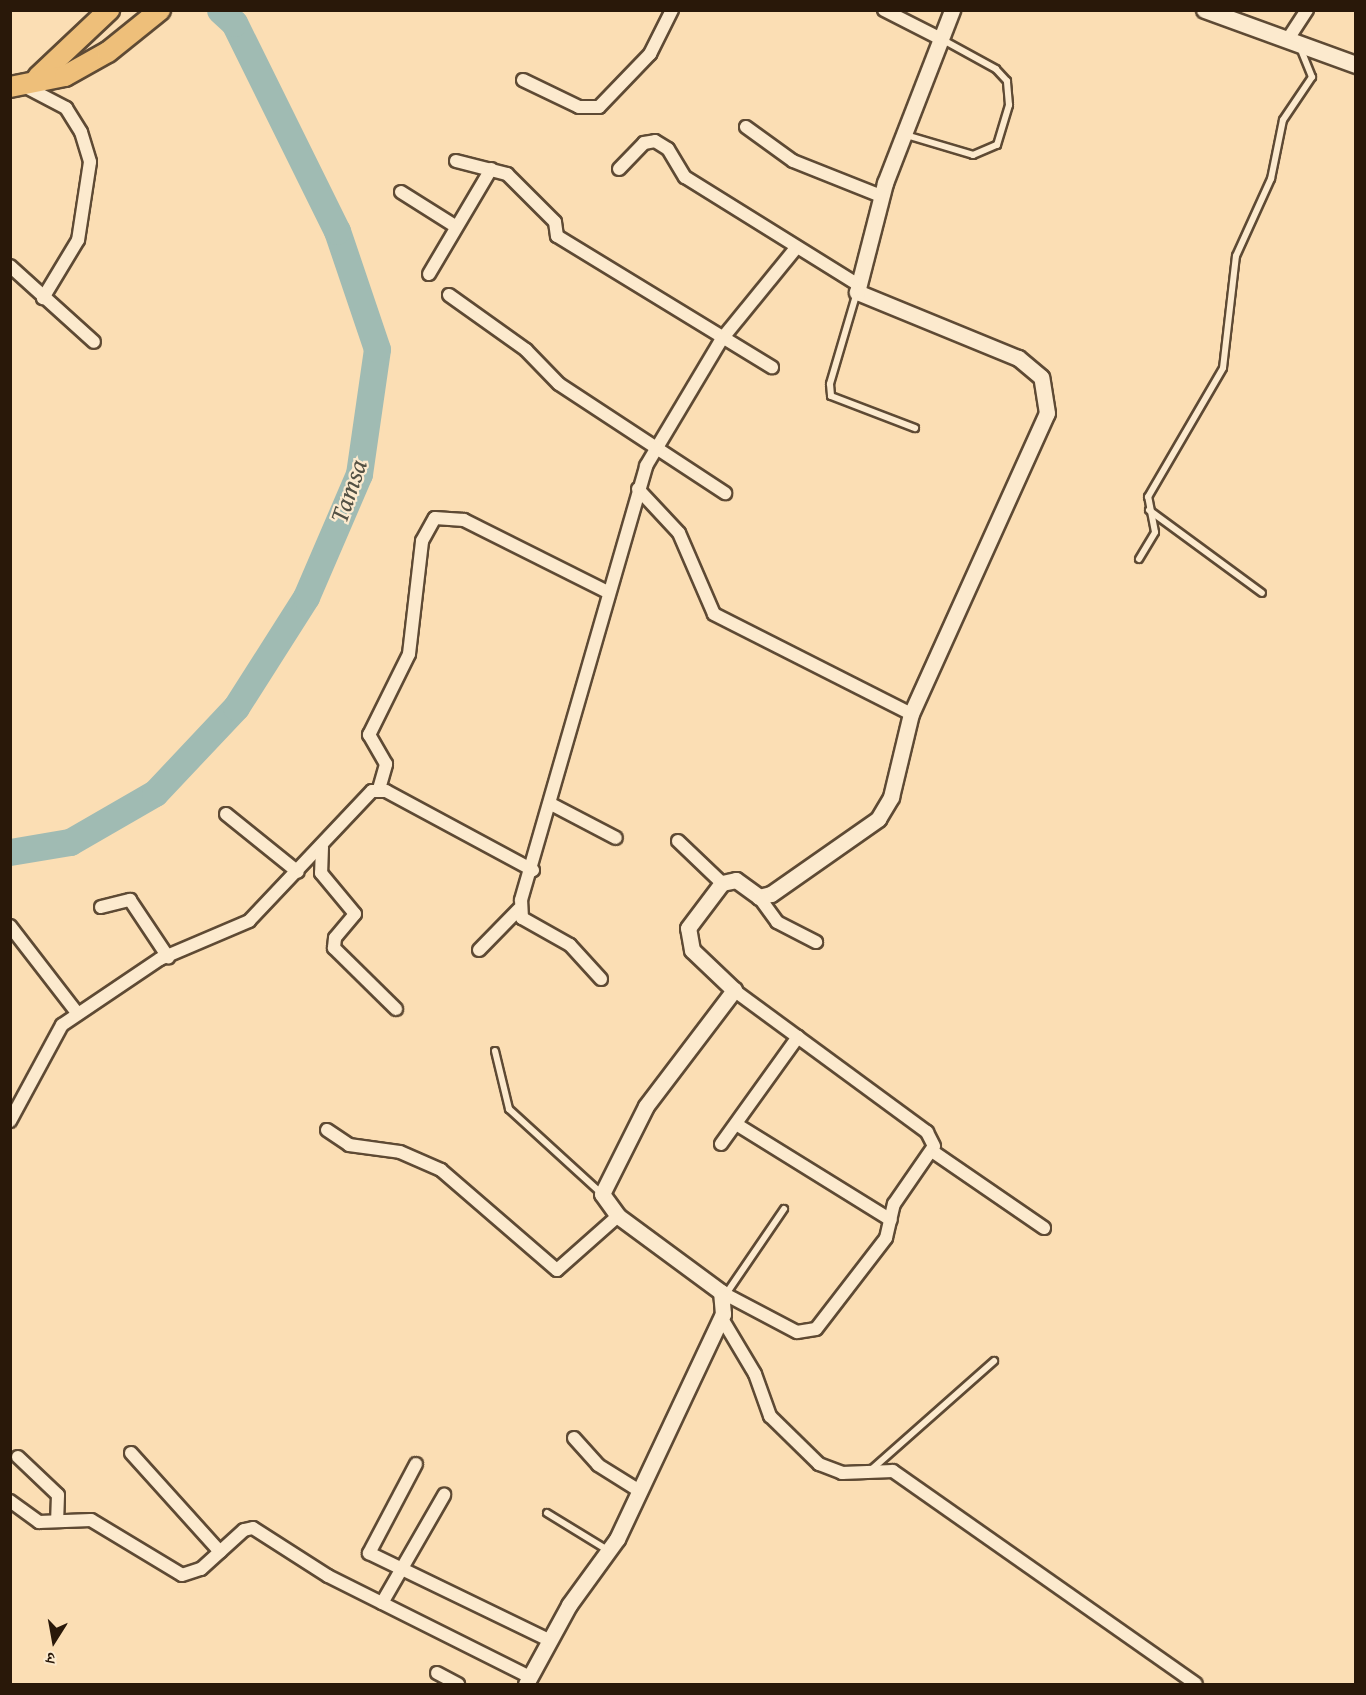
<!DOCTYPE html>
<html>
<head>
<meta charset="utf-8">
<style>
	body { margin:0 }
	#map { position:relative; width:1366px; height:1695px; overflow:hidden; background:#fbdeb4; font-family:"Gentium Book Plus","Noto Serif Devanagari",serif }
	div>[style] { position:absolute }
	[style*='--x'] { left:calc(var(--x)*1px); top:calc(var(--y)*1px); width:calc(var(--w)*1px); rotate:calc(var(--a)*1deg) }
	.river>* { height:27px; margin:-13.5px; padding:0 13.5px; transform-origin:13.5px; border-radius:13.5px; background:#a0bbb3 }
	.roads { filter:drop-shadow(2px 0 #5e4a34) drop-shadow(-2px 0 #5e4a34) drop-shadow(0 2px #5e4a34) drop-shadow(0 -2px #5e4a34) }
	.service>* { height:6px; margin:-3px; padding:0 3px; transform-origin:3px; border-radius:3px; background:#fceace }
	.minor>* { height:12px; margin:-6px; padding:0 6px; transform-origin:6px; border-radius:6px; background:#fceace }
	.tertiary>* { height:15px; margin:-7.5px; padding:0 7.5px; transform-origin:7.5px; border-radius:7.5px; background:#fceace }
	.secondary>* { height:16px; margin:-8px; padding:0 8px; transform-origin:8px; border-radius:8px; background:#fceace }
	.trunk>* { height:20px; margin:-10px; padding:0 10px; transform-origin:10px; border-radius:10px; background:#eebf7a }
	span { translate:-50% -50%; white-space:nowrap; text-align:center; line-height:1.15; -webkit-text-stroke:4.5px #fceace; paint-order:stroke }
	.water-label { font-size:26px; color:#535144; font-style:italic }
	.frame { position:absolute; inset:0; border:12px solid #291809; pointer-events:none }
	.north { position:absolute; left:24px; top:1611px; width:60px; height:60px; -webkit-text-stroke:4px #fceace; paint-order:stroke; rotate:191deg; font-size:16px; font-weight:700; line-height:24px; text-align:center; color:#291809 }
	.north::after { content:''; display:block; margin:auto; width:21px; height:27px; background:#291809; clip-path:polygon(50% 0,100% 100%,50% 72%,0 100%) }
</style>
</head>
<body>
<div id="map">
	<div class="river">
		<i style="--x:10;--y:852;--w:61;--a:-9.5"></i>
		<i style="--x:70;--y:842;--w:98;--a:-30"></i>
		<i style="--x:155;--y:793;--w:118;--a:-46.7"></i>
		<i style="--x:236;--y:707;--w:130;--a:-57.5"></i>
		<i style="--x:306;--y:597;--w:134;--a:-66.7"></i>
		<i style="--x:359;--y:474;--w:126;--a:-81.8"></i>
		<i style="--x:377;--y:349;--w:125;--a:-108.7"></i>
		<i style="--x:337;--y:231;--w:232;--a:-116.3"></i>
		<i style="--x:234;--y:23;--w:19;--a:-137"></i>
	</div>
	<div class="roads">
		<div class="service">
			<i style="--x:906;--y:135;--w:70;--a:16.6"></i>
			<i style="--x:973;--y:155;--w:26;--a:-23"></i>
			<i style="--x:997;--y:145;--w:42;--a:-73.3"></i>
			<i style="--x:1009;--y:105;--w:24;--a:-95"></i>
			<i style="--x:1007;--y:81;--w:16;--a:-133"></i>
			<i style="--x:996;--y:69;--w:60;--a:-151.3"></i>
			<i style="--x:857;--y:292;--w:96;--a:106.4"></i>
			<i style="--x:830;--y:384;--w:12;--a:85"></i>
			<i style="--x:831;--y:396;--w:90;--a:20.9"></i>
			<i style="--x:1149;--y:510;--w:140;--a:36.3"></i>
			<i style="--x:1139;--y:559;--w:31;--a:-59"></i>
			<i style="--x:1155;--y:532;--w:36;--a:-101"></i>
			<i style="--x:1148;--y:497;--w:149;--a:-59.8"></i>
			<i style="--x:1223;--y:368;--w:113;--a:-83.4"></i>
			<i style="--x:1236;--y:256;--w:85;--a:-65.6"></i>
			<i style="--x:1271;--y:179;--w:60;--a:-78.5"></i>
			<i style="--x:1283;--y:120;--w:52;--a:-56"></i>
			<i style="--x:1312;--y:77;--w:32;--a:-112"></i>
			<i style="--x:495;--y:1051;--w:60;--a:76.4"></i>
			<i style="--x:509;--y:1109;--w:126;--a:42.4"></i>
			<i style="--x:726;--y:1294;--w:103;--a:-55.7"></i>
			<i style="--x:872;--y:1469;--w:163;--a:-41.5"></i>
			<i style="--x:547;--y:1513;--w:73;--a:31.5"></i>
		</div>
		<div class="minor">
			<i style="--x:884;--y:10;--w:66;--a:27"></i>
			<i style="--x:1288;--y:39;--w:35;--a:-57"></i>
			<i style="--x:523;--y:80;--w:62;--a:25.7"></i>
			<i style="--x:579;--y:107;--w:20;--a:0"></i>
			<i style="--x:599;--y:107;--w:74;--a:-46.1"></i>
			<i style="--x:650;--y:54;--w:49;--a:-63.4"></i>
			<i style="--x:22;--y:85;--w:50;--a:27.6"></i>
			<i style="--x:66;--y:108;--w:28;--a:58"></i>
			<i style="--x:81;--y:132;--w:31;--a:73"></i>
			<i style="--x:90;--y:162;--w:79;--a:98.7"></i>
			<i style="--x:78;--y:240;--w:68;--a:121.1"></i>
			<i style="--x:746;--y:127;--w:58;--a:35.9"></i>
			<i style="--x:793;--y:161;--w:95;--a:21.7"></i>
			<i style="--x:456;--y:161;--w:53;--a:14.3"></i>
			<i style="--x:507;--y:174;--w:68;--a:45"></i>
			<i style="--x:555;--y:222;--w:14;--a:82"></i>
			<i style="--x:557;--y:236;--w:252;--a:31.4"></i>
			<i style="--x:619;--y:169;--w:36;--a:-46"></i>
			<i style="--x:644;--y:143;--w:11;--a:-10"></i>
			<i style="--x:655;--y:141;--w:15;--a:32"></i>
			<i style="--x:668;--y:149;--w:33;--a:59"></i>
			<i style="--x:685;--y:177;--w:203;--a:31.9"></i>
			<i style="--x:401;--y:192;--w:64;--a:32.2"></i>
			<i style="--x:10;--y:266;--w:113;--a:42.1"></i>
			<i style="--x:429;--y:274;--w:122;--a:-59.4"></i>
			<i style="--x:449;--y:295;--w:95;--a:35.5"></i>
			<i style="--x:526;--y:350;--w:47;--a:45.9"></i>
			<i style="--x:559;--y:384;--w:199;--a:33.3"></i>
			<i style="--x:638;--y:489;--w:60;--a:47"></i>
			<i style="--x:679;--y:533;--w:88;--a:66.6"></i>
			<i style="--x:714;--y:614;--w:221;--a:26.9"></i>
			<i style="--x:379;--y:789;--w:26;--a:-74"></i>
			<i style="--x:386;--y:764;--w:34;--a:-120"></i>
			<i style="--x:369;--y:735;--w:90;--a:-63.7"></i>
			<i style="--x:409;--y:654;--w:114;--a:-83.4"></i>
			<i style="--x:422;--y:541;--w:26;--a:-61"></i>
			<i style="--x:435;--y:518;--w:29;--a:4"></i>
			<i style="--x:464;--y:520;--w:161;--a:26.6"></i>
			<i style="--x:551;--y:804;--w:73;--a:27.6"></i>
			<i style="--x:226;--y:814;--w:92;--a:38.9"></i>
			<i style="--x:678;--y:841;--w:61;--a:43.7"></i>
			<i style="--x:322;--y:847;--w:26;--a:92"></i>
			<i style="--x:321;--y:873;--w:53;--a:50.3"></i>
			<i style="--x:355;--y:914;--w:31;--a:130"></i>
			<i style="--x:335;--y:938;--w:10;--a:96"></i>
			<i style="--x:334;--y:948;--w:87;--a:44.5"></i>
			<i style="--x:759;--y:897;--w:31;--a:54"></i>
			<i style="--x:777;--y:922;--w:44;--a:27.1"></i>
			<i style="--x:101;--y:907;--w:30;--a:-14"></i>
			<i style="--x:130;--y:900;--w:69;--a:56.3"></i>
			<i style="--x:10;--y:926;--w:111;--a:52.3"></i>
			<i style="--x:479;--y:950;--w:57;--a:-45.7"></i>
			<i style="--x:601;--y:979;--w:46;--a:-132.4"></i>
			<i style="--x:570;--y:945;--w:55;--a:-150.6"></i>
			<i style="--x:522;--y:918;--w:18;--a:-93"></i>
			<i style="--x:521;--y:900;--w:452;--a:-73.9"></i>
			<i style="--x:646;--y:466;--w:147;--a:-59.2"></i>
			<i style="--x:721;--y:340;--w:119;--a:-50.8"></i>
			<i style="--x:10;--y:1121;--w:109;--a:-61.6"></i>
			<i style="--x:62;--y:1025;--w:118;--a:-34"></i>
			<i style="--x:160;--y:959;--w:97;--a:-23.1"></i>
			<i style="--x:249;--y:921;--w:179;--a:-46.6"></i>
			<i style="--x:372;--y:791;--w:14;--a:0"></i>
			<i style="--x:386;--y:791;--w:167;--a:28.3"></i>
			<i style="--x:736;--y:1124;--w:182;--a:31.8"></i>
			<i style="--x:327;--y:1130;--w:27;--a:34"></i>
			<i style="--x:349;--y:1145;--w:51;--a:7.8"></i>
			<i style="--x:400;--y:1152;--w:45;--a:23.7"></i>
			<i style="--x:441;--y:1170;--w:153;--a:40.8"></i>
			<i style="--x:557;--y:1270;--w:81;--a:-41.5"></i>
			<i style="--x:721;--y:1144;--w:132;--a:-54.3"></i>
			<i style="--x:932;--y:1151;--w:136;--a:34.5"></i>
			<i style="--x:721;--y:1292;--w:86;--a:27.8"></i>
			<i style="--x:797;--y:1332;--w:19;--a:-9"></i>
			<i style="--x:816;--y:1329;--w:115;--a:-52.4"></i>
			<i style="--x:886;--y:1238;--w:35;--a:-77"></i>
			<i style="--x:894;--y:1204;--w:70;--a:-55.4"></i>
			<i style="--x:934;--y:1146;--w:16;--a:-117"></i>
			<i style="--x:927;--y:1132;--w:240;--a:-143.7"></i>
			<i style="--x:721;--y:1317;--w:66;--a:59.2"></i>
			<i style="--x:755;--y:1374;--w:45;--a:70.3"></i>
			<i style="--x:770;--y:1416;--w:69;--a:44.4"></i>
			<i style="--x:819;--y:1464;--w:25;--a:21"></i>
			<i style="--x:842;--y:1473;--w:51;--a:-2.2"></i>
			<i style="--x:893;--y:1471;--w:370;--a:35.1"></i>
			<i style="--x:574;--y:1438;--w:36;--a:48"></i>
			<i style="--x:598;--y:1465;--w:47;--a:32"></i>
			<i style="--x:131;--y:1453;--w:133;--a:48"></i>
			<i style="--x:18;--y:1457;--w:55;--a:43.5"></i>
			<i style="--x:58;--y:1495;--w:26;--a:92"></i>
			<i style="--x:416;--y:1464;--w:101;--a:117.8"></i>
			<i style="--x:369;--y:1553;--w:200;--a:25.8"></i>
			<i style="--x:10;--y:1501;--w:36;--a:36"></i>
			<i style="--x:39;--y:1522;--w:52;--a:-2.2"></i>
			<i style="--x:91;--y:1520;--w:106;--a:31.1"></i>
			<i style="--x:182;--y:1575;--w:20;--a:-18"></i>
			<i style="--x:201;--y:1569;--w:58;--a:-42.2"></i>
			<i style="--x:244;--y:1530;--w:9;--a:-13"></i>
			<i style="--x:253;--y:1528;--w:89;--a:32.6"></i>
			<i style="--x:328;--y:1576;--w:226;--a:26.6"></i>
			<i style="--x:382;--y:1603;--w:125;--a:-60.1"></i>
			<i style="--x:437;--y:1673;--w:24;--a:28"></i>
		</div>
		<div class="tertiary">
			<i style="--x:526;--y:1684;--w:90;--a:-61.4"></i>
			<i style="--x:569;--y:1605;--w:82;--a:-54"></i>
			<i style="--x:617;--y:1539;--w:249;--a:-64.8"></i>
			<i style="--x:723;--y:1314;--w:22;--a:-95"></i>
			<i style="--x:721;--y:1292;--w:128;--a:-143.6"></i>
			<i style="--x:618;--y:1216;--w:27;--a:-126"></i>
			<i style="--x:602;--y:1194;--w:98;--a:-63.4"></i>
			<i style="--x:646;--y:1106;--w:146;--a:-52.8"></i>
			<i style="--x:734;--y:990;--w:58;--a:-136.4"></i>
			<i style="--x:692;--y:950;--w:22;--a:-100"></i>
			<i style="--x:688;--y:928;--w:56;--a:-52.9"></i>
			<i style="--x:722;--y:883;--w:14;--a:-12"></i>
			<i style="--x:736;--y:880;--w:29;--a:36"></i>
			<i style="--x:759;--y:897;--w:12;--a:-14"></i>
			<i style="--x:771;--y:894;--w:131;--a:-35"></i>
			<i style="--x:878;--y:819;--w:26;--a:-59"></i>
			<i style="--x:891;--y:797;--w:85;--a:-76.5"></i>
			<i style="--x:911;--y:714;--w:330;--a:-65.7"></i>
			<i style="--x:1047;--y:413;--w:36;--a:-99"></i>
			<i style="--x:1041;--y:377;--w:30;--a:-140"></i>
			<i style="--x:1018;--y:358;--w:174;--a:-157.7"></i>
			<i style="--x:857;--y:292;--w:113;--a:-75.6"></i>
			<i style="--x:885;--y:183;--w:186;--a:-68.8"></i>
		</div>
		<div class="secondary">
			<i style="--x:1205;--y:10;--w:161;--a:20"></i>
		</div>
		<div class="trunk">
			<i style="--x:38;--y:77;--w:98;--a:-43.3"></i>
			<i style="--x:10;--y:87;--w:56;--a:-11.3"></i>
			<i style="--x:65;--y:76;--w:49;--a:-29.2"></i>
			<i style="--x:108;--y:52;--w:67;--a:-38.9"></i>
		</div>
	</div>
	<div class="water-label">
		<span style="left:348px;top:491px;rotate:-71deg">Tamsa</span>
	</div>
	<div class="frame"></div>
	<div class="north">उ</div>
</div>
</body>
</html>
